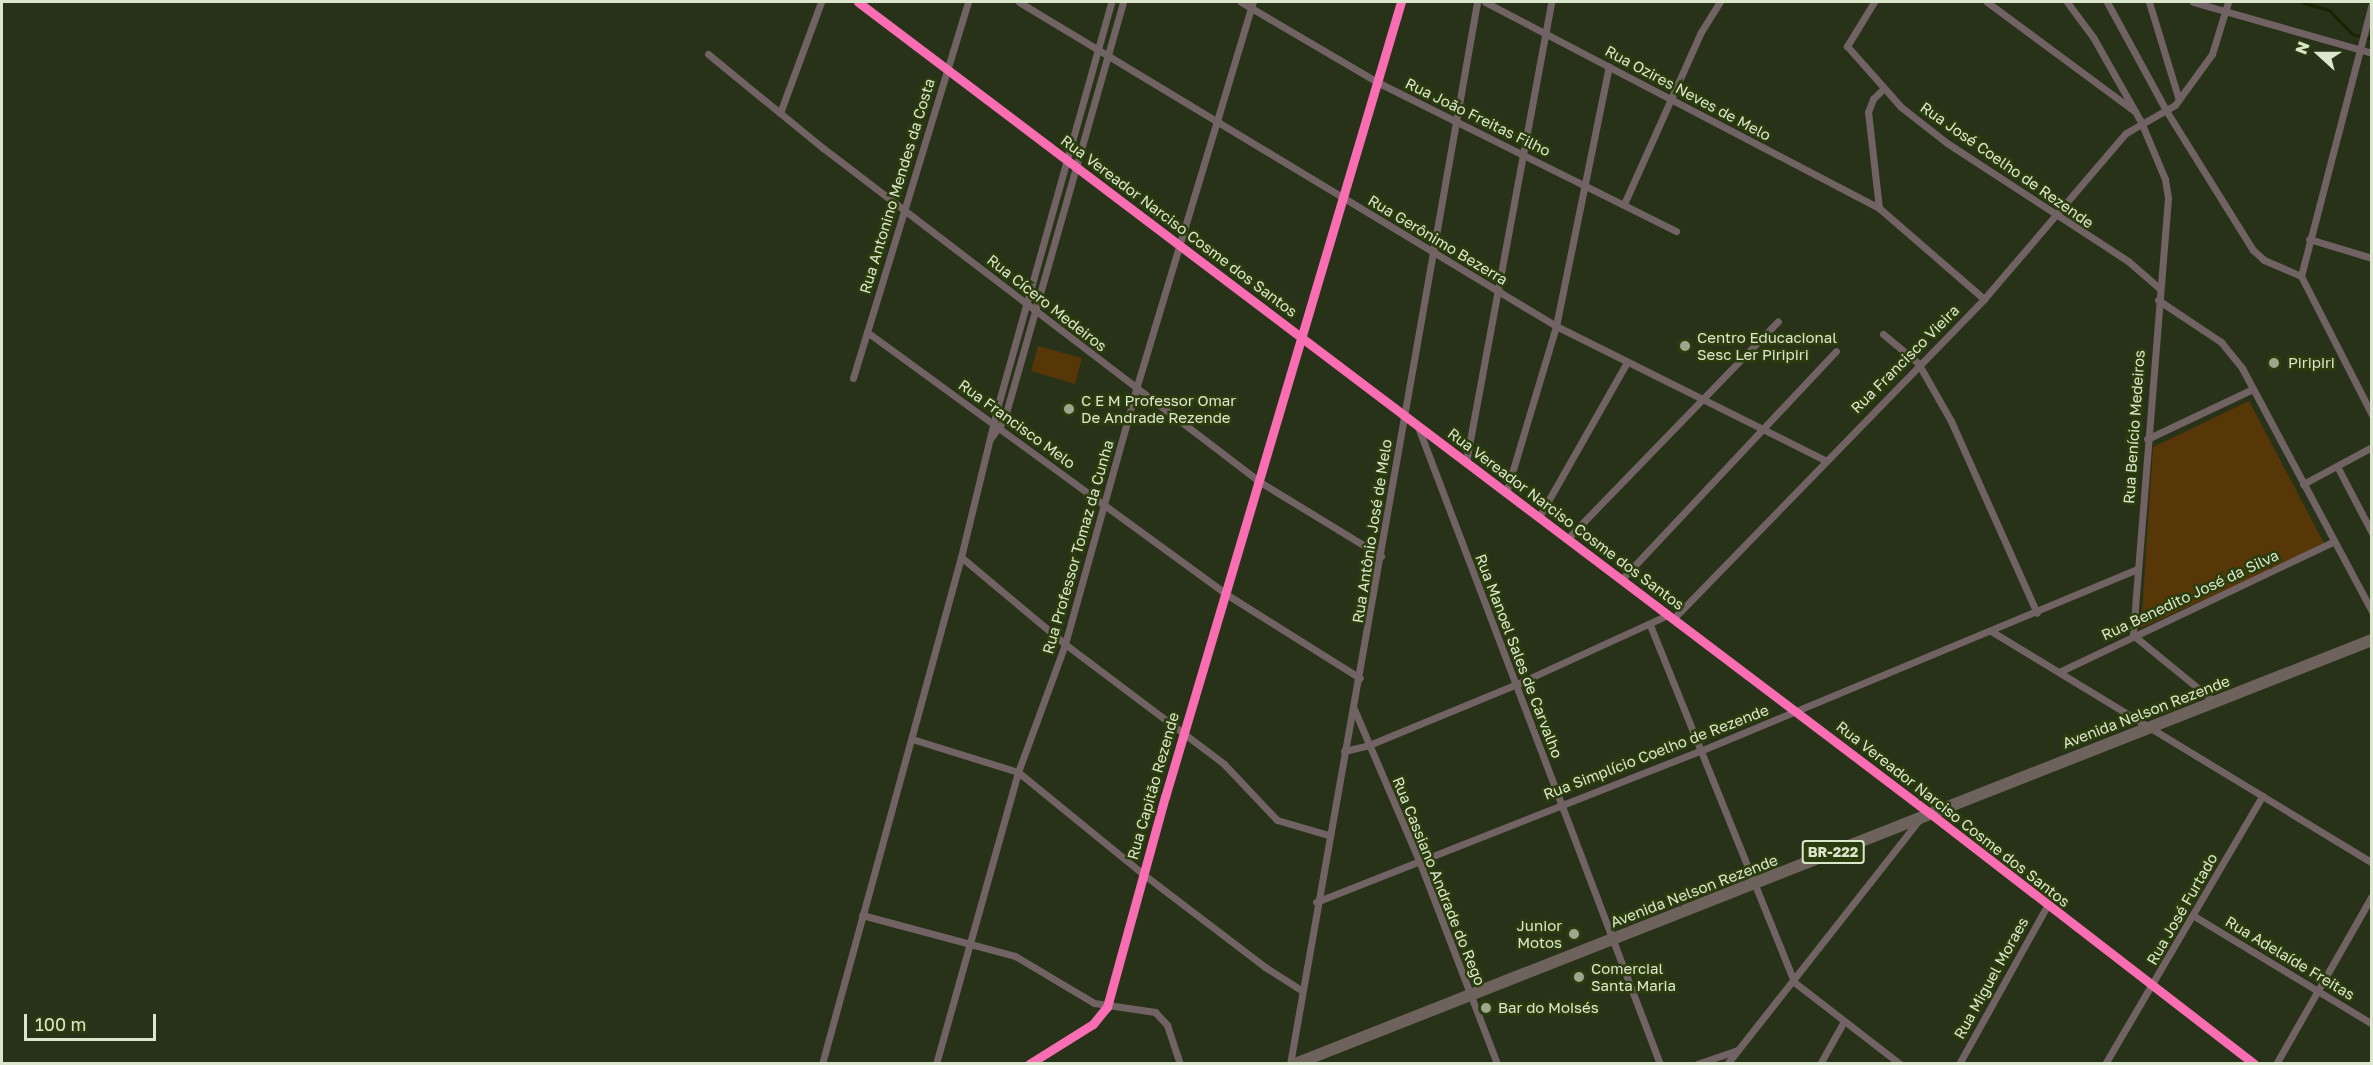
<!DOCTYPE html>
<html>
<head>
<meta charset="utf-8">
<style>
	body { margin:0 }
	#map { position:relative; width:2373px; height:1065px; overflow:hidden; background:#283218; font-family:"Golos Text",sans-serif }
	div>[style] { position:absolute }
	[style*='--x'] { left:calc(var(--x)*1px); top:calc(var(--y)*1px); width:calc(var(--w)*1px); rotate:calc(var(--a)*1deg) }
	.green>* { inset:0; background:#573708 }
	.stream>* { height:3px; margin:-1.5px; padding:0 1.5px; transform-origin:1.5px; border-radius:1.5px; background:#192403 }
	.minor>* { height:7px; margin:-3.5px; padding:0 3.5px; transform-origin:3.5px; border-radius:3.5px; background:#716363 }
	.primary>* { height:12px; margin:-6px; padding:0 6px; transform-origin:6px; border-radius:6px; background:#6e625c }
	.cycleway>* { height:9px; margin:-4.5px; padding:0 4.5px; transform-origin:4.5px; border-radius:4.5px; background:#f96db3 }
	.dots>* { width:16px; height:16px; translate:-50% -50%; box-sizing:border-box; border:3px solid #2b3c0d; border-radius:50% }
	span { translate:-50% -50%; white-space:nowrap; text-align:center; line-height:1.15; -webkit-text-stroke:5px #2b3c0d; paint-order:stroke }
	.shield-label span { padding:2px 4px; background:#2b3c0d; border:2px solid; border-radius:4px; -webkit-text-stroke-width:0 }
	.shield-label { font-size:14px; color:#dbe7cd; font-weight:700 }
	.street-label { font-size:15px; color:#dbe7cd }
	.poi-label { font-size:15px; color:#dbe7cd }
	.left { translate:0 -50%; text-align:left }
	.right { translate:-100% -50%; text-align:right }
	.frame { position:absolute; inset:0; border:3px solid #dbe7cd; pointer-events:none }
	.north { position:absolute; left:2289px; top:24px; width:60px; height:60px; -webkit-text-stroke:4px #2b3c0d; paint-order:stroke; rotate:291deg; font-size:16px; font-weight:700; line-height:24px; text-align:center; color:#dbe7cd }
	.north::after { content:''; display:block; margin:auto; width:21px; height:27px; background:#dbe7cd; clip-path:polygon(50% 0,100% 100%,50% 72%,0 100%) }
	.scale { position:absolute; left:24px; top:1014px; width:132px; height:27px; box-sizing:border-box; border:3px solid #dbe7cd; border-top:0; padding-left:8px; font-size:18px; line-height:21px; white-space:nowrap; color:#dbe7cd; -webkit-text-stroke:4px #2b3c0d; paint-order:stroke }
</style>
</head>
<body>
<div id="map">
	<div class="green">
		<i style="clip-path:polygon(1038px 346px,1082px 358px,1075px 384px,1031px 371px)"></i>
		<i style="clip-path:polygon(2249px 401px,2325px 545px,2141px 628px,2153px 447px)"></i>
	</div>
	<div class="stream">
		<i style="--x:2301;--y:2;--w:29;--a:16"></i>
		<i style="--x:2329;--y:10;--w:33;--a:46"></i>
		<i style="--x:2352;--y:34;--w:21;--a:14"></i>
	</div>
	<div class="minor">
		<i style="--x:858;--y:2;--w:1346;--a:37.12"></i>
		<i style="--x:1931;--y:814;--w:408;--a:37.7"></i>
		<i style="--x:1019;--y:2;--w:627;--a:31.1"></i>
		<i style="--x:1556;--y:326;--w:301;--a:26.5"></i>
		<i style="--x:1241;--y:2;--w:160;--a:30.4"></i>
		<i style="--x:1379;--y:83;--w:332;--a:26.5"></i>
		<i style="--x:1485;--y:2;--w:445;--a:27.6"></i>
		<i style="--x:1879;--y:208;--w:139;--a:40.9"></i>
		<i style="--x:1874;--y:2;--w:52;--a:121.5"></i>
		<i style="--x:1847;--y:46;--w:81;--a:48.5"></i>
		<i style="--x:1901;--y:107;--w:58;--a:38"></i>
		<i style="--x:1947;--y:143;--w:216;--a:33.1"></i>
		<i style="--x:2128;--y:261;--w:41;--a:41.1"></i>
		<i style="--x:1987;--y:2;--w:182;--a:36.5"></i>
		<i style="--x:2067;--y:2;--w:44;--a:53.4"></i>
		<i style="--x:2093;--y:37;--w:98;--a:60.5"></i>
		<i style="--x:2141;--y:122;--w:62;--a:67.2"></i>
		<i style="--x:2165;--y:179;--w:19;--a:81"></i>
		<i style="--x:2168;--y:198;--w:438;--a:94.6"></i>
		<i style="--x:2133;--y:635;--w:106;--a:39.3"></i>
		<i style="--x:2107;--y:2;--w:125;--a:61.4"></i>
		<i style="--x:2167;--y:112;--w:163;--a:58.1"></i>
		<i style="--x:2253;--y:250;--w:15;--a:42"></i>
		<i style="--x:2264;--y:260;--w:40;--a:23.4"></i>
		<i style="--x:2301;--y:276;--w:156;--a:62.9"></i>
		<i style="--x:2149;--y:2;--w:102;--a:73"></i>
		<i style="--x:2193;--y:2;--w:186;--a:15.9"></i>
		<i style="--x:708;--y:54;--w:149;--a:39.3"></i>
		<i style="--x:823;--y:148;--w:550;--a:37.39"></i>
		<i style="--x:1260;--y:482;--w:142;--a:31.4"></i>
		<i style="--x:780;--y:113;--w:118;--a:-69.7"></i>
		<i style="--x:1624;--y:204;--w:188;--a:-65.9"></i>
		<i style="--x:1701;--y:32;--w:36;--a:-58"></i>
		<i style="--x:1879;--y:208;--w:97;--a:-96.5"></i>
		<i style="--x:1868;--y:112;--w:14;--a:-69"></i>
		<i style="--x:1873;--y:99;--w:14;--a:-45"></i>
		<i style="--x:2309;--y:239;--w:66;--a:16.8"></i>
		<i style="--x:2301;--y:276;--w:281;--a:-75.4"></i>
		<i style="--x:2158;--y:300;--w:76;--a:33.7"></i>
		<i style="--x:2221;--y:342;--w:33;--a:51"></i>
		<i style="--x:2242;--y:368;--w:276;--a:61.9"></i>
		<i style="--x:867;--y:332;--w:444;--a:36.1"></i>
		<i style="--x:1226;--y:594;--w:158;--a:32.1"></i>
		<i style="--x:1883;--y:334;--w:45;--a:39.6"></i>
		<i style="--x:1918;--y:363;--w:67;--a:60.4"></i>
		<i style="--x:1951;--y:421;--w:210;--a:65.9"></i>
		<i style="--x:853;--y:378;--w:393;--a:-73"></i>
		<i style="--x:1418;--y:427;--w:681;--a:69.2"></i>
		<i style="--x:990;--y:439;--w:24;--a:-54"></i>
		<i style="--x:1004;--y:420;--w:435;--a:-74.1"></i>
		<i style="--x:2147;--y:439;--w:117;--a:-25.3"></i>
		<i style="--x:1466;--y:462;--w:468;--a:-79.5"></i>
		<i style="--x:2338;--y:468;--w:73;--a:62.4"></i>
		<i style="--x:2303;--y:484;--w:78;--a:-28.2"></i>
		<i style="--x:1506;--y:493;--w:174;--a:-73.3"></i>
		<i style="--x:1556;--y:326;--w:265;--a:-78.5"></i>
		<i style="--x:1539;--y:517;--w:178;--a:-60.4"></i>
		<i style="--x:1567;--y:539;--w:303;--a:-45.9"></i>
		<i style="--x:961;--y:557;--w:136;--a:39.9"></i>
		<i style="--x:1065;--y:644;--w:199;--a:37"></i>
		<i style="--x:1224;--y:764;--w:77;--a:46.6"></i>
		<i style="--x:1277;--y:820;--w:53;--a:16.4"></i>
		<i style="--x:1621;--y:580;--w:314;--a:-46.8"></i>
		<i style="--x:1673;--y:619;--w:446;--a:-45.8"></i>
		<i style="--x:1984;--y:299;--w:218;--a:-49.5"></i>
		<i style="--x:2126;--y:133;--w:56;--a:-29.7"></i>
		<i style="--x:2175;--y:105;--w:63;--a:-54"></i>
		<i style="--x:2212;--y:54;--w:54;--a:-72.9"></i>
		<i style="--x:1650;--y:625;--w:385;--a:68"></i>
		<i style="--x:1794;--y:982;--w:134;--a:37.7"></i>
		<i style="--x:1991;--y:631;--w:446;--a:31.3"></i>
		<i style="--x:2059;--y:672;--w:303;--a:-25.4"></i>
		<i style="--x:1354;--y:709;--w:168;--a:66.8"></i>
		<i style="--x:1420;--y:863;--w:215;--a:69"></i>
		<i style="--x:912;--y:739;--w:111;--a:17.3"></i>
		<i style="--x:1018;--y:772;--w:161;--a:39.2"></i>
		<i style="--x:1143;--y:874;--w:153;--a:37.3"></i>
		<i style="--x:1265;--y:967;--w:43;--a:32.6"></i>
		<i style="--x:1344;--y:751;--w:26;--a:-13"></i>
		<i style="--x:1369;--y:745;--w:160;--a:-22.4"></i>
		<i style="--x:1517;--y:684;--w:166;--a:-24.6"></i>
		<i style="--x:1316;--y:902;--w:413;--a:-21.5"></i>
		<i style="--x:1700;--y:751;--w:473;--a:-22.6"></i>
		<i style="--x:862;--y:915;--w:158;--a:15"></i>
		<i style="--x:1015;--y:956;--w:92;--a:30.7"></i>
		<i style="--x:1094;--y:1003;--w:62;--a:8.4"></i>
		<i style="--x:1155;--y:1012;--w:18;--a:47"></i>
		<i style="--x:1167;--y:1025;--w:41;--a:71.6"></i>
		<i style="--x:2194;--y:916;--w:208;--a:31.2"></i>
		<i style="--x:822;--y:1064;--w:526;--a:-74.67"></i>
		<i style="--x:961;--y:557;--w:156;--a:-76.3"></i>
		<i style="--x:998;--y:405;--w:419;--a:-74.3"></i>
		<i style="--x:936;--y:1064;--w:303;--a:-74.3"></i>
		<i style="--x:1018;--y:772;--w:136;--a:-69.8"></i>
		<i style="--x:1065;--y:644;--w:265;--a:-74.4"></i>
		<i style="--x:1136;--y:389;--w:404;--a:-73.2"></i>
		<i style="--x:1029;--y:1064;--w:75;--a:-32"></i>
		<i style="--x:1093;--y:1024;--w:22;--a:-51"></i>
		<i style="--x:1107;--y:1007;--w:218;--a:-74.6"></i>
		<i style="--x:1165;--y:797;--w:829;--a:-73.47"></i>
		<i style="--x:1290;--y:1064;--w:1078;--a:-80.01"></i>
		<i style="--x:1697;--y:1064;--w:43;--a:-18.9"></i>
		<i style="--x:1727;--y:1064;--w:309;--a:-51.8"></i>
		<i style="--x:1820;--y:1064;--w:49;--a:-60.8"></i>
		<i style="--x:1959;--y:1064;--w:181;--a:-60.9"></i>
		<i style="--x:2105;--y:1064;--w:311;--a:-59.6"></i>
		<i style="--x:2276;--y:1064;--w:193;--a:-60.3"></i>
	</div>
	<div class="primary">
		<i style="--x:1295;--y:1064;--w:1157;--a:-21.49"></i>
	</div>
	<div class="cycleway">
		<i style="--x:858;--y:2;--w:1346;--a:37.12"></i>
		<i style="--x:1931;--y:814;--w:408;--a:37.7"></i>
		<i style="--x:1029;--y:1064;--w:75;--a:-32"></i>
		<i style="--x:1093;--y:1024;--w:22;--a:-51"></i>
		<i style="--x:1107;--y:1007;--w:218;--a:-74.6"></i>
		<i style="--x:1165;--y:797;--w:829;--a:-73.47"></i>
	</div>
	<div class="dots">
		<i style="left:1685px;top:346px;background:#9ca88e"></i>
		<i style="left:2274px;top:363px;background:#9ca88e"></i>
		<i style="left:1069px;top:409px;background:#9ca88e"></i>
		<i style="left:1574px;top:934px;background:#9ca88e"></i>
		<i style="left:1579px;top:977px;background:#9ca88e"></i>
		<i style="left:1486px;top:1008px;background:#9ca88e"></i>
	</div>
	<div class="shield-label">
		<span style="left:1833px;top:852px">BR-222</span>
	</div>
	<div class="street-label">
		<span style="left:1688px;top:93px;rotate:28deg">Rua Ozires Neves de Melo</span>
		<span style="left:1478px;top:117px;rotate:26deg">Rua João Freitas Filho</span>
		<span style="left:2007px;top:165px;rotate:35deg">Rua José Coelho de Rezende</span>
		<span style="left:897px;top:186px;rotate:-73deg">Rua Antonino Mendes da Costa</span>
		<span style="left:1179px;top:226px;rotate:37deg">Rua Vereador Narciso Cosme dos Santos</span>
		<span style="left:1438px;top:240px;rotate:31deg">Rua Gerônimo Bezerra</span>
		<span style="left:1047px;top:303px;rotate:38deg">Rua Cícero Medeiros</span>
		<span style="left:1905px;top:359px;rotate:-45deg">Rua Francisco Vieira</span>
		<span style="left:1017px;top:424px;rotate:36deg">Rua Francisco Melo</span>
		<span style="left:2134px;top:427px;rotate:-86deg">Rua Benício Medeiros</span>
		<span style="left:1566px;top:519px;rotate:37deg">Rua Vereador Narciso Cosme dos Santos</span>
		<span style="left:1372px;top:531px;rotate:-81deg">Rua Antônio José de Melo</span>
		<span style="left:1078px;top:547px;rotate:-74deg">Rua Professor Tomaz da Cunha</span>
		<span style="left:2190px;top:595px;rotate:-25deg">Rua Benedito José da Silva</span>
		<span style="left:1519px;top:656px;rotate:69deg">Rua Manoel Sales de Carvalho</span>
		<span style="left:2146px;top:712px;rotate:-21deg">Avenida Nelson Rezende</span>
		<span style="left:1656px;top:752px;rotate:-21deg">Rua Simplício Coelho de Rezende</span>
		<span style="left:1153px;top:786px;rotate:-74deg">Rua Capitão Rezende</span>
		<span style="left:1953px;top:814px;rotate:38deg">Rua Vereador Narciso Cosme dos Santos</span>
		<span style="left:1439px;top:881px;rotate:68deg">Rua Cassiano Andrade do Rego</span>
		<span style="left:1694px;top:891px;rotate:-21deg">Avenida Nelson Rezende</span>
		<span style="left:2182px;top:909px;rotate:-60deg">Rua José Furtado</span>
		<span style="left:2290px;top:958px;rotate:31deg">Rua Adelaíde Freitas</span>
		<span style="left:1991px;top:978px;rotate:-61deg">Rua Miguel Moraes</span>
	</div>
	<div class="poi-label">
		<span class="left" style="left:1697px;top:346px">Centro Educacional<br>Sesc Ler Piripiri</span>
		<span class="left" style="left:2288px;top:363px">Piripiri</span>
		<span class="left" style="left:1081px;top:409px">C E M Professor Omar<br>De Andrade Rezende</span>
		<span class="right" style="left:1562px;top:934px">Junior<br>Motos</span>
		<span class="left" style="left:1591px;top:977px">Comercial<br>Santa Maria</span>
		<span class="left" style="left:1498px;top:1008px">Bar do Moisés</span>
	</div>
	<div class="frame"></div>
	<div class="north">N</div>
	<div class="scale">100 m</div>
</div>
</body>
</html>
